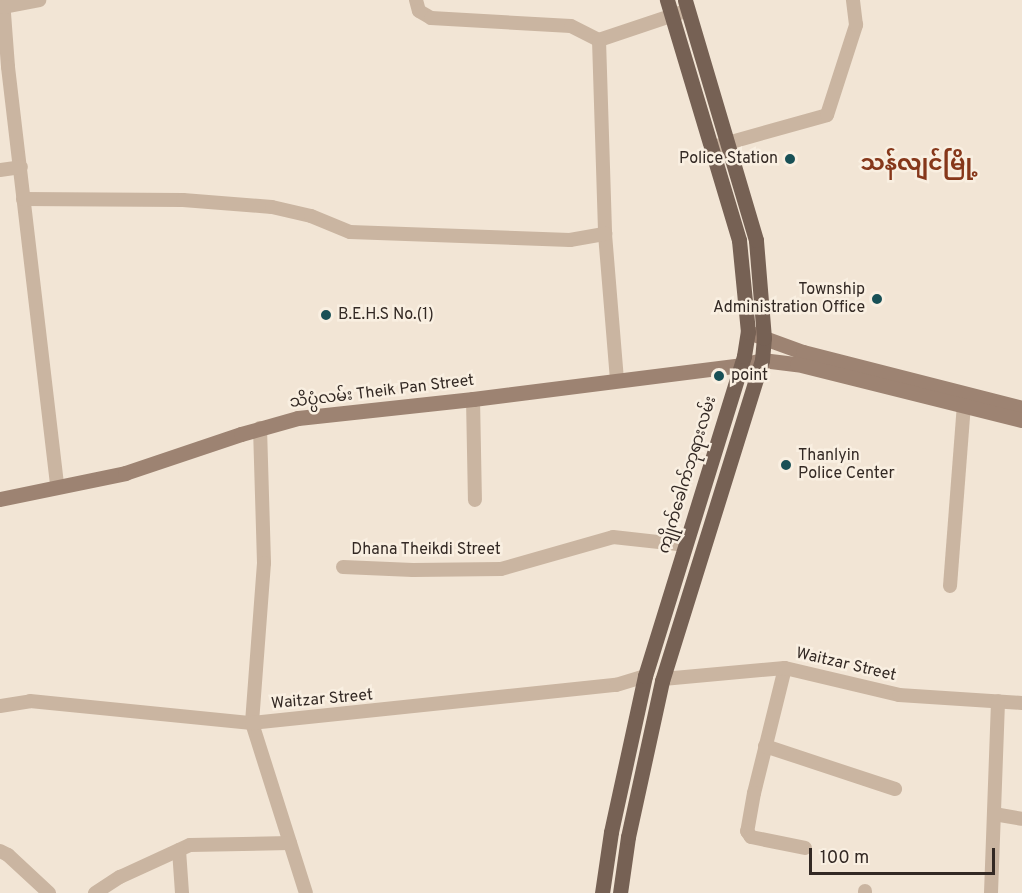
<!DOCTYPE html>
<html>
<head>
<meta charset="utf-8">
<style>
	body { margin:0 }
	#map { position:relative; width:1022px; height:893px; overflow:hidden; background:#f2e5d5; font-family:Overpass,"Noto Sans Myanmar",sans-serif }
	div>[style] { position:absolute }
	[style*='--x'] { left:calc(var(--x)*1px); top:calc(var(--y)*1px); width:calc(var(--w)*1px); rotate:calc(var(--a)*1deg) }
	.street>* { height:14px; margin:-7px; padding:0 7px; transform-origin:7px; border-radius:7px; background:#cab5a1 }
	.secondary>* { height:15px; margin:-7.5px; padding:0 7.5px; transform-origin:7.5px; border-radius:7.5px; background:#9d8372 }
	.primary>* { height:15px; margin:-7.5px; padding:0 7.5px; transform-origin:7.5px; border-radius:7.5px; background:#766154 }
	.dots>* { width:16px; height:16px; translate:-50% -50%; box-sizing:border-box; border:3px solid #f9efe1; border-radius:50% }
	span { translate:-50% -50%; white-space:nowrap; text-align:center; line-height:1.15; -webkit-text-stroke:5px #f9efe1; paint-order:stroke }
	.poi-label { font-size:16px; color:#332924 }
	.right { translate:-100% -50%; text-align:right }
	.left { translate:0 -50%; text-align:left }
	.street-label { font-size:16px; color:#332924 }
	.district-label { font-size:22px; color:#86371a; font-weight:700 }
	.scale { position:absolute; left:809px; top:848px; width:186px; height:27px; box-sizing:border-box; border:3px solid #332924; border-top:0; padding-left:8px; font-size:18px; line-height:21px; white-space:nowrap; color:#332924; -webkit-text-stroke:4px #f9efe1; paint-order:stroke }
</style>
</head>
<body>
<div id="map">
	<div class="street">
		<i style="--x:3;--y:0;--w:67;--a:85.7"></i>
		<i style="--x:8;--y:67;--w:423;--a:83.3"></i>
		<i style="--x:416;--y:0;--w:11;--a:75"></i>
		<i style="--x:419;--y:11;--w:14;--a:30"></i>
		<i style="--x:431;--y:18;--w:140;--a:3.3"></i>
		<i style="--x:571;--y:26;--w:31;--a:27"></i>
		<i style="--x:599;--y:40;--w:94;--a:-18.6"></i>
		<i style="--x:4;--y:7;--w:36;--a:-11"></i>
		<i style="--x:599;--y:40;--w:194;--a:88.2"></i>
		<i style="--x:605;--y:234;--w:146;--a:85.3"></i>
		<i style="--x:717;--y:146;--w:114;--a:-15.7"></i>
		<i style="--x:827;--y:115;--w:95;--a:-72.1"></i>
		<i style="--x:856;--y:25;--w:25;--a:-97"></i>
		<i style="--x:0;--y:170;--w:21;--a:-8"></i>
		<i style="--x:23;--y:199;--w:160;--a:0.4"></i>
		<i style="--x:183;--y:200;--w:89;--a:4.5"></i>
		<i style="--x:272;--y:207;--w:40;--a:13"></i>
		<i style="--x:311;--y:216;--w:42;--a:22.3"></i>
		<i style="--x:350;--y:232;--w:220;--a:2.1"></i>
		<i style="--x:570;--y:240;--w:36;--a:-10"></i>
		<i style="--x:473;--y:399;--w:101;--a:88.9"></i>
		<i style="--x:260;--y:428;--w:135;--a:88.3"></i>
		<i style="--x:264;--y:563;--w:160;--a:94.3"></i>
		<i style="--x:252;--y:723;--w:178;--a:72.4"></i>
		<i style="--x:343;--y:567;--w:70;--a:2.5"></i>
		<i style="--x:413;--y:570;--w:88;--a:-0.7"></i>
		<i style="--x:501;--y:569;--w:116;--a:-15.9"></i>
		<i style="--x:613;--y:537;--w:72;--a:6.3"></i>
		<i style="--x:950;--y:586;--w:181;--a:-85.6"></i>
		<i style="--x:785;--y:668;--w:129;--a:103.9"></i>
		<i style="--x:754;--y:793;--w:39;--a:100"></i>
		<i style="--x:747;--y:831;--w:7;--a:56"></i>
		<i style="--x:751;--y:837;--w:55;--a:11.5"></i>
		<i style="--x:663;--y:679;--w:122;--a:-5.2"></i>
		<i style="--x:785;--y:668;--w:117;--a:13.3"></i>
		<i style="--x:899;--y:695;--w:123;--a:3.7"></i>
		<i style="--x:0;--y:706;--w:30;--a:-9"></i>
		<i style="--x:30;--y:701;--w:223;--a:5.7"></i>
		<i style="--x:252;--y:723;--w:366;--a:-6"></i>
		<i style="--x:616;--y:685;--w:30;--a:-17"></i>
		<i style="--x:765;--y:746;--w:137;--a:18.3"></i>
		<i style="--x:994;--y:814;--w:28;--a:10"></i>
		<i style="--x:179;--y:850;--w:43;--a:86"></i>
		<i style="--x:0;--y:851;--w:9;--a:27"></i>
		<i style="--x:8;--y:855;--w:56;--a:42.8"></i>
		<i style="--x:95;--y:893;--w:30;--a:-33"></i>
		<i style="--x:120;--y:877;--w:77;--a:-24.6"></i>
		<i style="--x:190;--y:845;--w:100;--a:-1.1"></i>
		<i style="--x:865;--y:893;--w:2;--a:-90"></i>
		<i style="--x:991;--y:893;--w:192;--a:-87.9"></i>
	</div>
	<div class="secondary">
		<i style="--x:748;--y:332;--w:59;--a:20"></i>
		<i style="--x:803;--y:352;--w:226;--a:14.3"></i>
		<i style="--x:0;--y:499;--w:128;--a:-11.7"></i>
		<i style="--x:125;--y:473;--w:122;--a:-18.6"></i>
		<i style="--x:241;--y:434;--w:59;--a:-15.7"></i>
		<i style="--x:298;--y:418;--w:176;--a:-6.2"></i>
		<i style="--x:473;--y:399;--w:270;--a:-7.2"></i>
		<i style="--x:741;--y:365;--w:22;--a:-13"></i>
		<i style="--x:762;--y:360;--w:35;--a:7"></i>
		<i style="--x:797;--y:364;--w:232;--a:14"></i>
	</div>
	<div class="primary">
		<i style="--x:602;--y:893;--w:62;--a:-81.6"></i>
		<i style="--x:611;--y:832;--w:160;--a:-77.7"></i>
		<i style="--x:645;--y:676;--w:335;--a:-72.8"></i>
		<i style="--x:744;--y:356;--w:24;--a:-81"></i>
		<i style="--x:748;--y:332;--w:92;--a:-95.6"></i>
		<i style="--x:739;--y:240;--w:251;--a:-106.7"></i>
		<i style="--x:620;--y:893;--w:57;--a:-81.9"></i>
		<i style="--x:628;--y:837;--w:160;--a:-77.7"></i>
		<i style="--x:662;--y:681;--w:336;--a:-72.7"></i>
		<i style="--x:762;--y:360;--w:22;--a:-85"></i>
		<i style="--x:764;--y:338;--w:98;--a:-94.7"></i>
		<i style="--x:756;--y:240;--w:250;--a:-106.5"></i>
	</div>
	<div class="dots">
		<i style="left:790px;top:159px;background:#185056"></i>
		<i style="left:877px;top:299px;background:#185056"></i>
		<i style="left:326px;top:315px;background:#185056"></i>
		<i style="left:719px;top:376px;background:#185056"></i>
		<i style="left:786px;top:465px;background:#185056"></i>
	</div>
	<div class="poi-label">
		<span class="right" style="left:778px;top:159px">Police Station</span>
		<span class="right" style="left:865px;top:299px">Township<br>Administration Office</span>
		<span class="left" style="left:338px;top:315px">B.E.H.S No.(1)</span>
		<span class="left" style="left:731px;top:376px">point</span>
		<span class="left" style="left:798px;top:465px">Thanlyin<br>Police Center</span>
	</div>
	<div class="street-label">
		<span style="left:382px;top:392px;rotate:-7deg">သိပ္ပံလမ်း Theik Pan Street</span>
		<span style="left:688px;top:475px;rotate:-73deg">ကျိုက်ခေါက်ဘုရားလမ်း</span>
		<span style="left:426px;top:550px">Dhana Theikdi Street</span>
		<span style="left:846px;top:665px;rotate:13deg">Waitzar Street</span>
		<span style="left:322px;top:700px;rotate:-5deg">Waitzar Street</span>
	</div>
	<div class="district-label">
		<span style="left:919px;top:165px">သန်လျင်မြို့</span>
	</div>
	<div class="scale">100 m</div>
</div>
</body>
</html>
